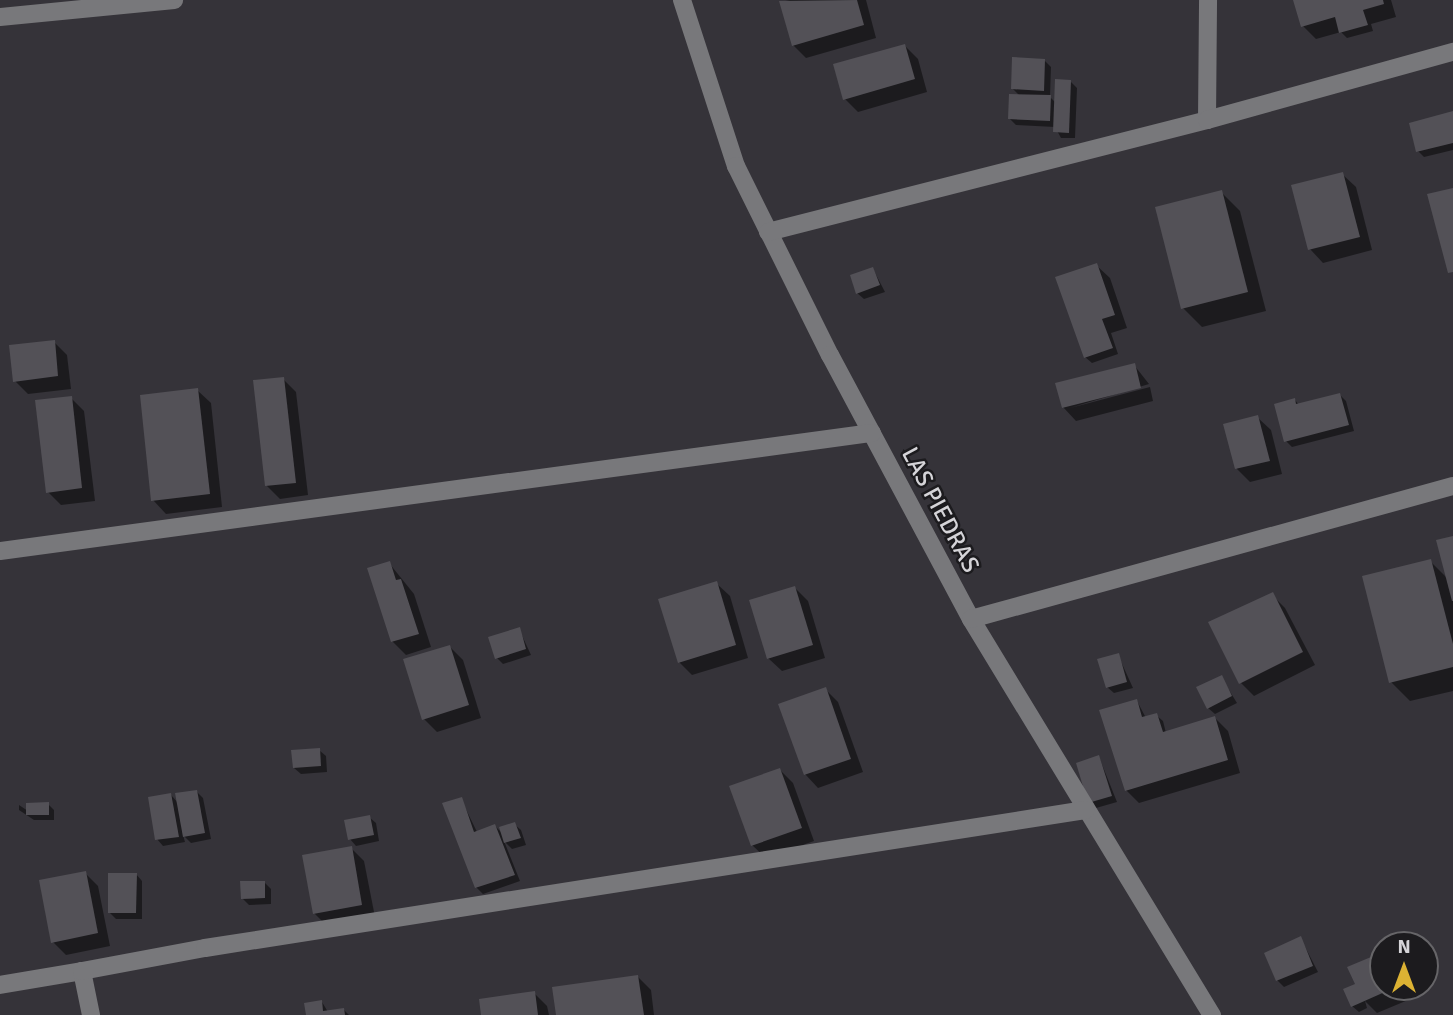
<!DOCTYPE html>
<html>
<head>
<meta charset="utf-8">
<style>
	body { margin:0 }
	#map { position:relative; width:1453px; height:1015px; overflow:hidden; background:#353339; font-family:Signika,sans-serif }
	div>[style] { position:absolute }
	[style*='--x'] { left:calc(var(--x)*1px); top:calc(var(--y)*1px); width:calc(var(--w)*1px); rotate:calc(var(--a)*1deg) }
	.shadow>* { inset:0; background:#0007 }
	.building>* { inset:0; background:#535157 }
	.minor>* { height:18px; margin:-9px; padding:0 9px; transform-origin:9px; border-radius:9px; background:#78787b }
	span { translate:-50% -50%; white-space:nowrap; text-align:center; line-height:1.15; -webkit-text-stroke:5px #1c1b1e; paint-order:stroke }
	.street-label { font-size:24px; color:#d5d4d8 }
	.north { position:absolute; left:1369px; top:931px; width:70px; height:70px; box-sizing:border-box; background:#1c1b1e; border:2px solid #666568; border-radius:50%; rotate:0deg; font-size:19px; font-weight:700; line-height:28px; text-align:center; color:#d5d4d8 }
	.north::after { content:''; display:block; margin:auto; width:24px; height:32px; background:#dcb233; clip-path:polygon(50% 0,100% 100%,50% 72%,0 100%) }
</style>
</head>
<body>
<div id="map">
	<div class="shadow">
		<i style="clip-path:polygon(790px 0,866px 0,876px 38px,806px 58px,793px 45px,781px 2px)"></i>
		<i style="clip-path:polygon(1295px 0,1391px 0,1396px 17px,1371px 24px,1373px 31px,1347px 38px,1341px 32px,1316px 39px,1303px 26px)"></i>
		<i style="clip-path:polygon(905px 46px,918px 59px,927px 92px,858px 112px,845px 99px)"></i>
		<i style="clip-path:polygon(1044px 60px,1051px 67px,1050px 97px,1056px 103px,1071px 82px,1077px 88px,1075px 138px,1061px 138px,1055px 127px,1016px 125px,1010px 119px,1020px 96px,1012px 88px)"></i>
		<i style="clip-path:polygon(1453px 113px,1453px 150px,1424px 157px,1418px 151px)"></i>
		<i style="clip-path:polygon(1342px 174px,1356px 187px,1372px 250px,1323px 263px,1310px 249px)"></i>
		<i style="clip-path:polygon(1221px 192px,1240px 211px,1266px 311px,1202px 327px,1183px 308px)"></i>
		<i style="clip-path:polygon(1096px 265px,1110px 278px,1127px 328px,1111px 333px,1118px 354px,1092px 363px,1085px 357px)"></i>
		<i style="clip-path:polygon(873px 269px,885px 292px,864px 299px,857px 293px)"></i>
		<i style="clip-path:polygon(54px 342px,67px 355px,71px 389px,28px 394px,15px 381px)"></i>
		<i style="clip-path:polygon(1134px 365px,1149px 384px,1070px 408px,1150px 387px,1153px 401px,1076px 421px,1063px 407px)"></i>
		<i style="clip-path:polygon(283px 379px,296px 392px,308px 495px,280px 499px,267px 486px)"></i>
		<i style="clip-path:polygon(197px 390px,211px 403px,222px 507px,166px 514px,153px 500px)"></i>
		<i style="clip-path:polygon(1340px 395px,1346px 401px,1354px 431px,1292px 447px,1286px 441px,1295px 400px,1299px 405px)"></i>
		<i style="clip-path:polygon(71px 398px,84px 411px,95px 501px,61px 505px,48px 492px)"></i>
		<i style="clip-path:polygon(1257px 417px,1271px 430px,1282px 474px,1250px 482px,1237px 469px)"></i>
		<i style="clip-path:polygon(1453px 538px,1453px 691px,1410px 701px,1391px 682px,1430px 561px,1448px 579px)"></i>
		<i style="clip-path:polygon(389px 563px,414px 594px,431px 647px,406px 655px,392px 641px)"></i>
		<i style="clip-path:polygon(716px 583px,730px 596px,748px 658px,692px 675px,679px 662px)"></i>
		<i style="clip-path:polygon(795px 588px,808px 601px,825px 658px,782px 671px,768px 658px)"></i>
		<i style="clip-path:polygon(1272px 595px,1285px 608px,1315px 665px,1254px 696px,1241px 683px)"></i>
		<i style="clip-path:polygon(519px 629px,531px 655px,503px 664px,497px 658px)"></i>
		<i style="clip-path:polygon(450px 647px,463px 660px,481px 718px,437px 732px,424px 719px)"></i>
		<i style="clip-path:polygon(1118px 655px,1133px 688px,1114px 693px,1107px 687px)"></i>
		<i style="clip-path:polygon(1221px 677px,1237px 703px,1215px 714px,1208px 708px)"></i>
		<i style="clip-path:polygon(825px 689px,838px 702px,863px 772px,818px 788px,805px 774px)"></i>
		<i style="clip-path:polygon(1137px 701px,1146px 718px,1156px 715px,1163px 721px,1166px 733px,1215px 718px,1228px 731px,1240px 773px,1139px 803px,1126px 790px)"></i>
		<i style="clip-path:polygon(319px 750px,326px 756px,327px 772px,301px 774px,294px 768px)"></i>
		<i style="clip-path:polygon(1099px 757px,1117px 802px,1096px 808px,1089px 802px)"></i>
		<i style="clip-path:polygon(780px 770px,793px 783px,814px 841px,766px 858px,752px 845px)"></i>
		<i style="clip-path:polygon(197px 792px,203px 798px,211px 839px,191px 843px,183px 835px,185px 842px,163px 846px,157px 839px,171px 795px,179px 804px)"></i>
		<i style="clip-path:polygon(461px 799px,477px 832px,495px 826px,503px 834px,514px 824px,521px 830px,526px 845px,512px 849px,504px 841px,520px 881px,483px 894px,476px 887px)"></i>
		<i style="clip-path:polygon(48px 804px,54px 810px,54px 820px,34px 820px,19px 810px,19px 805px,28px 811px)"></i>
		<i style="clip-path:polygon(369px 817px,376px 823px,379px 841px,356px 846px,350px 839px)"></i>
		<i style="clip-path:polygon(351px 848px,364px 861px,375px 917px,327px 926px,314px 913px)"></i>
		<i style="clip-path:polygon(85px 873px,98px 886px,110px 946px,66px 955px,53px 942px)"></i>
		<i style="clip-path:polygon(136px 874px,142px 881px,142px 919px,116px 919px,110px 913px)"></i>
		<i style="clip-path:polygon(265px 883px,271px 889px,271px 904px,249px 905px,242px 898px)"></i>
		<i style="clip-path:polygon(1301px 939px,1318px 972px,1284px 987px,1277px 980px)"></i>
		<i style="clip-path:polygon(1383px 954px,1383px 987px,1416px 987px,1420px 995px,1377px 1013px,1365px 1001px,1367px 1008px,1359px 1012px,1352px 1006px,1354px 987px)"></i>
		<i style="clip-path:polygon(637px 976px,651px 990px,654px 1015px,558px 1015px)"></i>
		<i style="clip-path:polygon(534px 993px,547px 1006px,549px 1015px,483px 1015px)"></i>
		<i style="clip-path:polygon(322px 1002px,328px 1012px,344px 1010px,349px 1015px,306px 1015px)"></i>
	</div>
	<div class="building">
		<i style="clip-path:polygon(857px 0,864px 25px,792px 46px,779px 1px)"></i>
		<i style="clip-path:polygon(1293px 0,1383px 0,1384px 4px,1363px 10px,1368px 25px,1339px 33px,1335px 17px,1301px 27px)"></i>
		<i style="clip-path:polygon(905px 44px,915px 79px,843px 100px,833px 64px)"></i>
		<i style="clip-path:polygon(1012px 57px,1045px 59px,1044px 91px,1011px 89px)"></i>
		<i style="clip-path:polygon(1055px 79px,1071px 80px,1069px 133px,1053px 132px)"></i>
		<i style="clip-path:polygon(1009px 94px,1051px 95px,1050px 121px,1008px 119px)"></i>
		<i style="clip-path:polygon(1453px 111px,1453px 143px,1416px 152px,1409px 123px)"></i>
		<i style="clip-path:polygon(1343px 172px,1360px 237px,1308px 250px,1291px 185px)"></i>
		<i style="clip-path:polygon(1453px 188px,1453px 272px,1448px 273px,1427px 194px)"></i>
		<i style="clip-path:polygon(1222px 190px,1248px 292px,1181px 309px,1155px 207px)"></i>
		<i style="clip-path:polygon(1097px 263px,1115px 315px,1102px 319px,1113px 348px,1084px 358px,1055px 277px)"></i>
		<i style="clip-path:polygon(873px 267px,880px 285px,856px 294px,850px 275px)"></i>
		<i style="clip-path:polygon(55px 340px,58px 376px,13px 382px,9px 345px)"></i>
		<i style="clip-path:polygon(1135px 363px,1141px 388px,1062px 408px,1055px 383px)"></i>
		<i style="clip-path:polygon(284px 377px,296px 483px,265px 486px,253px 380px)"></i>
		<i style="clip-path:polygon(198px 388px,210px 494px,151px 501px,140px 395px)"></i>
		<i style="clip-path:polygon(1340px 393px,1349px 425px,1284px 442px,1274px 404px,1295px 398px,1296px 404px)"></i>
		<i style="clip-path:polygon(72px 396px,82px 488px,46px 493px,35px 400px)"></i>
		<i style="clip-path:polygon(1258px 415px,1270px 461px,1235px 469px,1223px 424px)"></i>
		<i style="clip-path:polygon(1453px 536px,1453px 601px,1452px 601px,1436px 540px)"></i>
		<i style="clip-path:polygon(1431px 559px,1453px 644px,1453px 667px,1389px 683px,1362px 576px)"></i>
		<i style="clip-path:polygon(390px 561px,396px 580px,401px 579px,419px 634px,391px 642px,367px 568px)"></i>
		<i style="clip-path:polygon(717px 581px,736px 645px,678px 663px,658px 599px)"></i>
		<i style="clip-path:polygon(795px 586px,813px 645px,767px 659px,749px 600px)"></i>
		<i style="clip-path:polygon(1273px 592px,1303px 652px,1239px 684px,1208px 622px)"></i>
		<i style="clip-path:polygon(520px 627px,526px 649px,495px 659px,488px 637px)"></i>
		<i style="clip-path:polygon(450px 645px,469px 705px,422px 720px,403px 659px)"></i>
		<i style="clip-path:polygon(1119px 653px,1127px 682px,1106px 688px,1097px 659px)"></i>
		<i style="clip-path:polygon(1222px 675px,1232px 696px,1207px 709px,1196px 687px)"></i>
		<i style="clip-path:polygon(826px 687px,851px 759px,804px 775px,778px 704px)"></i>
		<i style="clip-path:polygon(1137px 699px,1142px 717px,1157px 713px,1163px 732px,1215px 716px,1228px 760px,1125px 791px,1099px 710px)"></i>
		<i style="clip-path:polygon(320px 748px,321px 766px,293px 768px,291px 750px)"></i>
		<i style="clip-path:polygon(1099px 755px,1112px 796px,1088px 803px,1076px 763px)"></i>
		<i style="clip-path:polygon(780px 768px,802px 828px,751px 846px,729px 786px)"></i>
		<i style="clip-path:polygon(197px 790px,205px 833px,183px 837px,175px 793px)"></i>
		<i style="clip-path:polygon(171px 793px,179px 837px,155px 840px,148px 797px)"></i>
		<i style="clip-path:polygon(462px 797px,474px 832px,495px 824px,515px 875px,475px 888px,442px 803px)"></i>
		<i style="clip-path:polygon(49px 802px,49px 815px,26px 815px,26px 803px)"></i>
		<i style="clip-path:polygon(370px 815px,374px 835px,348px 840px,344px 820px)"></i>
		<i style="clip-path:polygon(515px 822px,521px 838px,504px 843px,499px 827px)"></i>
		<i style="clip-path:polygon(352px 846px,362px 905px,313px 914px,302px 855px)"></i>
		<i style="clip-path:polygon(86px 871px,98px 933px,51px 943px,39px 880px)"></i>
		<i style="clip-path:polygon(108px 873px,137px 873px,136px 913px,108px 913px)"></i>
		<i style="clip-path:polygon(240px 881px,265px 881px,265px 898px,241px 899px)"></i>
		<i style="clip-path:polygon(1301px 936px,1313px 966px,1276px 981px,1264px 953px)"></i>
		<i style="clip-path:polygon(1383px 952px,1383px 987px,1396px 987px,1351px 1007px,1343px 989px,1355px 984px,1347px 967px)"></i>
		<i style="clip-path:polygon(638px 975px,644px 1015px,556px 1015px,552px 987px)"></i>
		<i style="clip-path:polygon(535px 991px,538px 1015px,481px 1015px,479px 999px)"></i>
		<i style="clip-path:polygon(322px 1000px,323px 1011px,344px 1008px,345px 1015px,306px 1015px,304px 1003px)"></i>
	</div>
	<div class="minor">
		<i style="--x:682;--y:0;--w:175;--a:72"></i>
		<i style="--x:736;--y:166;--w:211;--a:63.6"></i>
		<i style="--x:830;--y:355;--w:299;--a:61.9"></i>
		<i style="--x:971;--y:619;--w:464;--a:58.7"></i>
		<i style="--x:0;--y:17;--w:175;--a:-5.6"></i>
		<i style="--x:1207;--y:120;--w:120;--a:-89.5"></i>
		<i style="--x:768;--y:232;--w:453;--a:-14.3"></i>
		<i style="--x:1207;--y:120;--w:255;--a:-15.5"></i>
		<i style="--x:0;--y:551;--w:880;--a:-7.71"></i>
		<i style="--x:971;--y:619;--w:500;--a:-15.43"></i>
		<i style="--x:0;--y:985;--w:83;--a:-9.7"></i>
		<i style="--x:91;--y:1015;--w:45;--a:-101.6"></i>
		<i style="--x:82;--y:971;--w:125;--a:-10.6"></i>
		<i style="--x:205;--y:948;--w:891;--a:-8.91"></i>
	</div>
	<div class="street-label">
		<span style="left:940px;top:510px;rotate:62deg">LAS PIEDRAS</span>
	</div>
	<div class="north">N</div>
</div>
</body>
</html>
